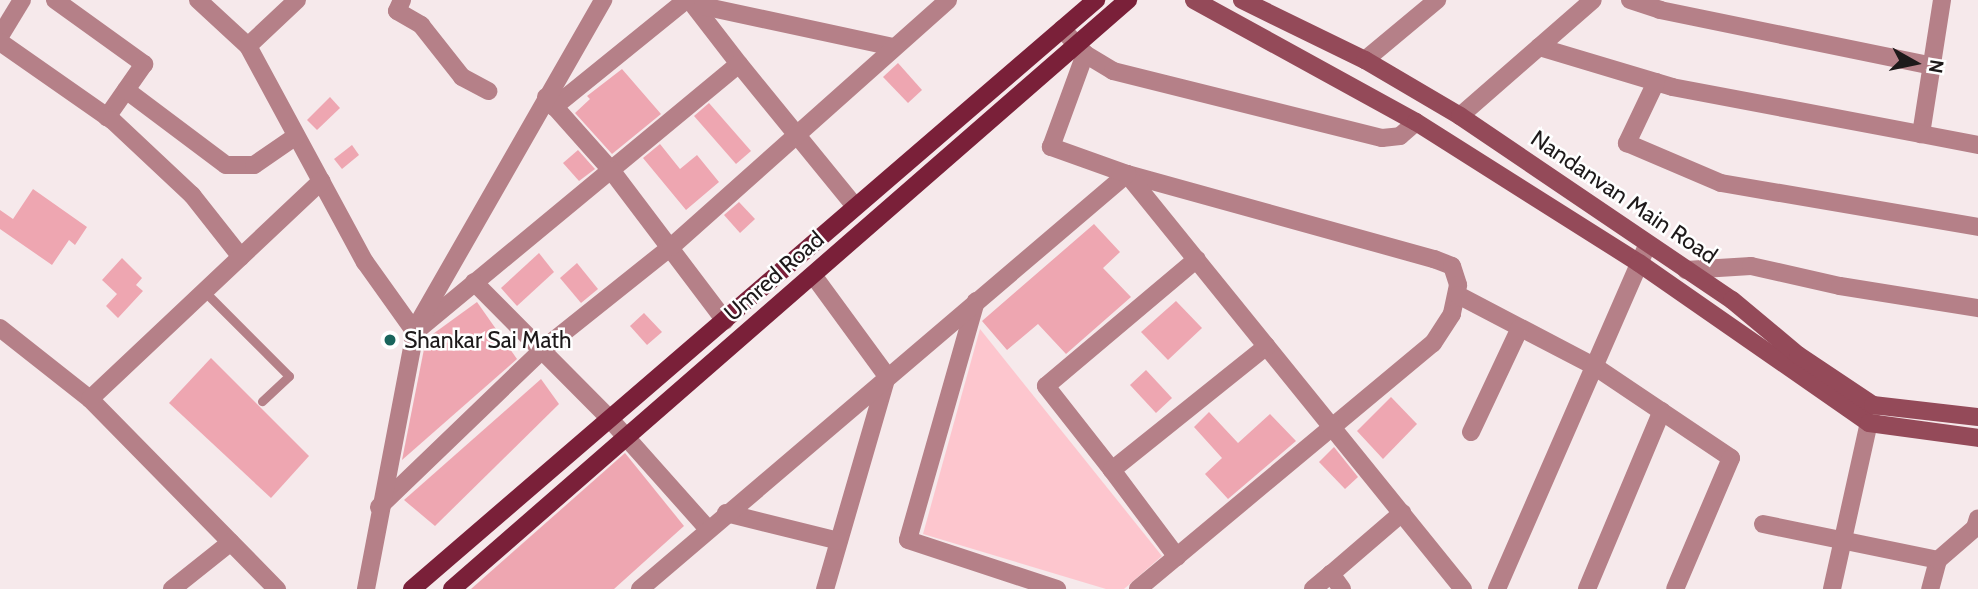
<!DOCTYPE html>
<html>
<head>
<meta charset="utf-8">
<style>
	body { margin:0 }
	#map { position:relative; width:1978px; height:589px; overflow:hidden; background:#f6e9eb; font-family:Cabin,sans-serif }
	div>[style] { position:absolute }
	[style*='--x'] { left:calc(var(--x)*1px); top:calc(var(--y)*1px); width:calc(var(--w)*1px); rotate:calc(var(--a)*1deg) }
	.green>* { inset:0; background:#fdc6ce }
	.building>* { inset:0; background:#eea6b1 }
	.lane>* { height:9px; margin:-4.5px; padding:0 4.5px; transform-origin:4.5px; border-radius:4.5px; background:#b58088 }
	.street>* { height:18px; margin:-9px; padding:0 9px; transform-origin:9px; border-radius:9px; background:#b58088 }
	.secondary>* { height:18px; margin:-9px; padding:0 9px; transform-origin:9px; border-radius:9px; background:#944a59 }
	.primary>* { height:18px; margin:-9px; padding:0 9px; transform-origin:9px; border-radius:9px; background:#7a2039 }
	.dots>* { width:19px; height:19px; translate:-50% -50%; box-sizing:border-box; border:4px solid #fff; border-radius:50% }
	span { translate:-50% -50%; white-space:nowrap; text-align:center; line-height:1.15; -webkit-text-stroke:5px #fff; paint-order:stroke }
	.street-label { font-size:23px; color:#1d191a }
	.poi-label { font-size:23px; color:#1d191a }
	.left { translate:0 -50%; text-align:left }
	.north { position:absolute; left:1880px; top:28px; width:70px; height:70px; -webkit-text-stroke:5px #fff; paint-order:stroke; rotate:99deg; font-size:19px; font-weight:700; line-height:28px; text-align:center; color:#1d191a }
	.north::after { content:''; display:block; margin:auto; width:24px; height:32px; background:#1d191a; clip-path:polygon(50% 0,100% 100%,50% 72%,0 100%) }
</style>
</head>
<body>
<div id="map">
	<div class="green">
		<i style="clip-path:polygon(980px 329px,1162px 556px,1124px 589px,1106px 589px,923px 534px)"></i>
	</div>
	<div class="building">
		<i style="clip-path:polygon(898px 63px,922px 90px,908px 103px,883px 77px)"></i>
		<i style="clip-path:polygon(622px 69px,661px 114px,612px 154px,575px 113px,590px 99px,587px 96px)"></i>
		<i style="clip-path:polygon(330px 97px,340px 108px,317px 130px,307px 120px)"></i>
		<i style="clip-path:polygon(709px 103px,751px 151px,736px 164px,694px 116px)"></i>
		<i style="clip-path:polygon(660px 144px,680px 169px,697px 155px,719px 182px,686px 210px,643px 158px)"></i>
		<i style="clip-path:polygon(352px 145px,359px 155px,342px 169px,334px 159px)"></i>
		<i style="clip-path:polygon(578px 150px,595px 169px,579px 181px,563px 163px)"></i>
		<i style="clip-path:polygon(33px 189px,87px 227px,75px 245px,69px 240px,52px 265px,0 229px,0 210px,13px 219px)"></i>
		<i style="clip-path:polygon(739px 202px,755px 219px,740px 233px,724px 215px)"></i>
		<i style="clip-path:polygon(1094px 224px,1120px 252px,1103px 268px,1131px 297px,1066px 354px,1038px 324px,1007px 350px,982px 321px)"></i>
		<i style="clip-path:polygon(539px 253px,554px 272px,517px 306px,501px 288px)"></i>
		<i style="clip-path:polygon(122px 258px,142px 278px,136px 285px,143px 291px,118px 318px,106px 306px,117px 294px,102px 280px)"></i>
		<i style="clip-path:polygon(577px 263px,598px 289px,581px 303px,560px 278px)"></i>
		<i style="clip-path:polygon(1176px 301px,1202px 328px,1168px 360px,1141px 332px)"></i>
		<i style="clip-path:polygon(477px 302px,517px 359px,402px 460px,426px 339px)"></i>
		<i style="clip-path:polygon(644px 313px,662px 332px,647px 345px,630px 326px)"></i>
		<i style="clip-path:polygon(211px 358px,309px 456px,271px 498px,169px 403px)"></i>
		<i style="clip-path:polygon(1146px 370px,1172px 398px,1156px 413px,1130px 385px)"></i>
		<i style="clip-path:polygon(541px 379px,559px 404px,435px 526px,404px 500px)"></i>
		<i style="clip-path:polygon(1391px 397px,1417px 424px,1383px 459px,1357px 431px)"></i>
		<i style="clip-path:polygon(1209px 412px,1238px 443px,1270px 414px,1296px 441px,1228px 499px,1205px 474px,1222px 458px,1194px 427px)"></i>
		<i style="clip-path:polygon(1334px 447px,1358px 477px,1345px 489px,1319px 462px)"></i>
		<i style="clip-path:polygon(625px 453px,684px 526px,614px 589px,471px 589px)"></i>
	</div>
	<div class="lane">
		<i style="--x:204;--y:291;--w:120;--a:45"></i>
		<i style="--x:289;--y:376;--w:37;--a:137"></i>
	</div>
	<div class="street">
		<i style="--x:55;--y:0;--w:110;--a:35.7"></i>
		<i style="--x:144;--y:64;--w:65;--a:124.9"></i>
		<i style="--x:198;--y:0;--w:68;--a:42.6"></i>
		<i style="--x:297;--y:0;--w:67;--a:136.8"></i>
		<i style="--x:248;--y:46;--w:246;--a:61.6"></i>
		<i style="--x:365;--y:262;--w:86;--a:54.5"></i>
		<i style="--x:415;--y:332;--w:420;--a:-39.6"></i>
		<i style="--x:739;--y:64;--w:72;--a:-127.7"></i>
		<i style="--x:402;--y:0;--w:12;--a:114"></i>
		<i style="--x:397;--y:11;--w:28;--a:30"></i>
		<i style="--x:421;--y:25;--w:66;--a:51.7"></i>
		<i style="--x:462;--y:77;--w:30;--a:28"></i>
		<i style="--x:1630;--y:0;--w:32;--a:18"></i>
		<i style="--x:1660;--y:10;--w:278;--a:11.6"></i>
		<i style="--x:1942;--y:0;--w:136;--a:98.9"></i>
		<i style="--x:1921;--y:134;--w:58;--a:10.9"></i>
		<i style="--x:693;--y:4;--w:206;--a:12.1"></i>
		<i style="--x:1062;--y:29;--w:34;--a:47"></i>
		<i style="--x:1085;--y:54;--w:33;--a:31"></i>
		<i style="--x:1113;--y:71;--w:277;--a:14"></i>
		<i style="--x:1382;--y:138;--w:18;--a:-6"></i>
		<i style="--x:1400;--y:136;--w:21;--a:-41"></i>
		<i style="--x:0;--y:36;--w:42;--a:-58.6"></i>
		<i style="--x:0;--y:42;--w:136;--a:34.9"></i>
		<i style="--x:112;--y:120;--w:110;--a:43.2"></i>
		<i style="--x:192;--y:195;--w:79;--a:51.7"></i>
		<i style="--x:1539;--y:47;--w:139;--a:16.7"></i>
		<i style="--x:1672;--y:87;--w:253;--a:10.7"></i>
		<i style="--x:1365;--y:60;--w:94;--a:-39.8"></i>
		<i style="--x:739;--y:64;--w:183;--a:50.8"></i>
		<i style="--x:1656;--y:82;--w:68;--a:115.4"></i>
		<i style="--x:1627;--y:143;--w:102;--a:23.1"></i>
		<i style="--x:1721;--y:183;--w:261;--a:9.7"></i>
		<i style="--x:126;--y:90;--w:125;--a:36.9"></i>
		<i style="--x:226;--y:165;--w:28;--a:0"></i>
		<i style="--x:254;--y:165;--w:51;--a:-34.6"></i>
		<i style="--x:546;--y:97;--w:98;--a:48.3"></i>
		<i style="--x:611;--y:170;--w:189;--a:52.9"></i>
		<i style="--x:554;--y:107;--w:170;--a:-39"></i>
		<i style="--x:1460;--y:116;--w:176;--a:-41.1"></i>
		<i style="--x:1127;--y:174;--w:319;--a:15.5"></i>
		<i style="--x:1434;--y:259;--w:19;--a:21"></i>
		<i style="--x:1452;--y:266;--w:20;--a:72"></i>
		<i style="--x:1458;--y:285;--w:30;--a:102"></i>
		<i style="--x:1452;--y:314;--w:35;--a:123"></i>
		<i style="--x:1433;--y:343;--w:384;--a:140.2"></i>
		<i style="--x:1127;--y:174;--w:534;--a:51.01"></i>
		<i style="--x:1686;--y:270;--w:65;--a:-3.5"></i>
		<i style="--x:1751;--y:266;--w:91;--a:12.7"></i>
		<i style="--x:1840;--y:286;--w:140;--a:9.1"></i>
		<i style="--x:813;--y:275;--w:125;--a:53.8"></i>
		<i style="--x:887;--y:376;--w:222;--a:106.2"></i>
		<i style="--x:474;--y:282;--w:192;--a:45.2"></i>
		<i style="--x:609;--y:418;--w:149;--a:48.3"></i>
		<i style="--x:1458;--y:295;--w:153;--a:27.6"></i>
		<i style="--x:1594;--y:366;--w:165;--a:33.9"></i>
		<i style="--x:1731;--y:458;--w:142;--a:113.1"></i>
		<i style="--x:976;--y:301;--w:248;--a:105.9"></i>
		<i style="--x:908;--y:540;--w:157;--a:18.2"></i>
		<i style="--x:0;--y:328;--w:115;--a:38.3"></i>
		<i style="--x:90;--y:399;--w:267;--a:45.5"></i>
		<i style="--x:90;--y:399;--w:318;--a:-43.3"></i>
		<i style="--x:1471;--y:432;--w:115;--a:-64.8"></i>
		<i style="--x:1112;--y:470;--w:107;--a:-128.2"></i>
		<i style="--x:1046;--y:386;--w:197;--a:-40.1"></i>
		<i style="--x:379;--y:507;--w:228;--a:-43.9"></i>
		<i style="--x:543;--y:349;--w:164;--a:-38.6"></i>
		<i style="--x:671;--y:247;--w:371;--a:-41.7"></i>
		<i style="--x:726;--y:513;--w:116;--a:13.9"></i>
		<i style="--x:1763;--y:524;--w:179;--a:11.6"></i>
		<i style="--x:1938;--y:560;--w:30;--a:105"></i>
		<i style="--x:1177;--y:557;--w:109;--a:-126.8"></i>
		<i style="--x:1112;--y:470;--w:198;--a:-38.7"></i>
		<i style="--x:1938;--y:560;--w:49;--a:-40.9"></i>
		<i style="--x:1975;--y:528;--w:10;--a:-73"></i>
		<i style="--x:172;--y:589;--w:75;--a:-38.5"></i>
		<i style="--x:366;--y:589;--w:267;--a:-79.2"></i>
		<i style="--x:416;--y:327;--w:377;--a:-60.2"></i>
		<i style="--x:640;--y:589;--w:640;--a:-40.44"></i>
		<i style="--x:1127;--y:174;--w:81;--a:-160.4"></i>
		<i style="--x:1051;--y:147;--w:99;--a:-69.9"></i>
		<i style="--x:1313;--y:589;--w:23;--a:-40"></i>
		<i style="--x:1342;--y:589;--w:19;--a:-126"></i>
		<i style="--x:1331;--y:574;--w:94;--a:-40.7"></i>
		<i style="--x:1497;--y:589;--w:375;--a:-66.4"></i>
		<i style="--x:1587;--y:589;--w:193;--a:-67.2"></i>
		<i style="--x:1832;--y:589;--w:185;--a:-77.5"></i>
	</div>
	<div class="secondary">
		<i style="--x:1194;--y:0;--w:253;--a:28.8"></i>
		<i style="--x:1416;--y:122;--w:264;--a:32.3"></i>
		<i style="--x:1639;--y:263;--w:280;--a:34.8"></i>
		<i style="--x:1869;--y:423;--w:110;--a:7.8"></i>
		<i style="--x:1242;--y:0;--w:137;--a:26"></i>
		<i style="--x:1365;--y:60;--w:110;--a:30.5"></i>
		<i style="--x:1460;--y:116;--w:328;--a:34.1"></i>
		<i style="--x:1732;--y:300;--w:86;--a:39.8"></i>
		<i style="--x:1798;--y:355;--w:90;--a:33.7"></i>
		<i style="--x:1873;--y:405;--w:106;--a:6.5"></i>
	</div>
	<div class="primary">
		<i style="--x:412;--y:589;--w:903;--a:-40.73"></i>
		<i style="--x:452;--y:589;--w:897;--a:-41.07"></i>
	</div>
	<div class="dots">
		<i style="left:390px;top:340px;background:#19645c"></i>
	</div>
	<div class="street-label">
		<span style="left:1624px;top:197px;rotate:34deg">Nandanvan Main Road</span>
		<span style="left:774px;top:276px;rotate:-41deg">Umred Road</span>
	</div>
	<div class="poi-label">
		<span class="left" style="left:404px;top:340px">Shankar Sai Math</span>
	</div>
	<div class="north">N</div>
</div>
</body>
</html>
